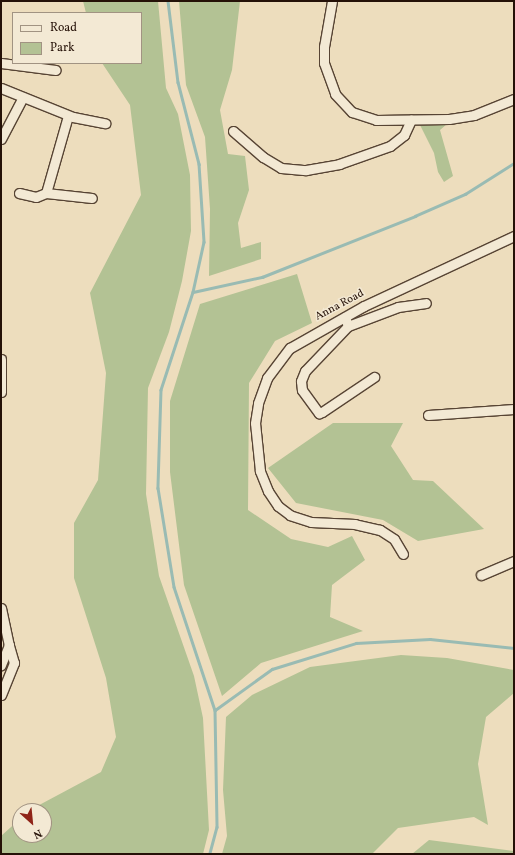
<!DOCTYPE html>
<html>
<head>
<meta charset="utf-8">
<style>
	body { margin:0 }
	#map { position:relative; width:515px; height:855px; overflow:hidden; background:#edddbd; font-family:Vollkorn,serif }
	div>[style] { position:absolute }
	[style*='--x'] { left:calc(var(--x)*1px); top:calc(var(--y)*1px); width:calc(var(--w)*1px); rotate:calc(var(--a)*1deg) }
	.green>* { inset:0; background:#b3c294 }
	.stream>* { height:2.5px; margin:-1.25px; padding:0 1.25px; transform-origin:1.25px; border-radius:1.25px; background:#99bbb3 }
	.roads { filter:drop-shadow(1px 0 #574434) drop-shadow(-1px 0 #574434) drop-shadow(0 1px #574434) drop-shadow(0 -1px #574434) }
	.minor>* { height:9px; margin:-4.5px; padding:0 4.5px; transform-origin:4.5px; border-radius:4.5px; background:#f3e9d4 }
	span { translate:-50% -50%; white-space:nowrap; text-align:center; line-height:1.15; -webkit-text-stroke:3px #f3e9d4; paint-order:stroke }
	.street-label { font-size:11px; color:#251107 }
	.frame { position:absolute; inset:0; border:2px solid #251107; pointer-events:none }
	.legend { position:absolute; left:12px; top:12px; width:130px; height:52px; box-sizing:border-box; background:#f3e9d4; border:1px solid #a19382; margin:0; padding:5px 7px; list-style:none; font-size:12px; color:#251107 }
	.legend li { display:flex; align-items:center; gap:8px; height:20px }
	.legend b { width:20px; border:1px solid #a19382 }
	.north { position:absolute; left:12px; top:803px; width:40px; height:40px; box-sizing:border-box; background:#f3e9d4; border:1px solid #a19382; border-radius:50%; rotate:153deg; font-size:11px; font-weight:700; line-height:16px; text-align:center; color:#251107 }
	.north::after { content:''; display:block; margin:auto; width:14px; height:18px; background:#8f2418; clip-path:polygon(50% 0,100% 100%,50% 72%,0 100%) }
</style>
</head>
<body>
<div id="map">
	<div class="green">
		<i style="clip-path:polygon(83px 1px,158px 1px,166px 88px,178px 114px,190px 175px,191px 231px,182px 281px,169px 332px,148px 388px,146px 494px,159px 576px,194px 676px,203px 718px,209px 830px,203px 854px,1px 854px,1px 836px,20px 819px,20px 835px,44px 835px,44px 811px,28px 811px,101px 772px,116px 737px,106px 678px,74px 578px,74px 523px,98px 480px,106px 373px,90px 293px,141px 195px,130px 105px,102px 63px,141px 63px,141px 13px,86px 13px)"></i>
		<i style="clip-path:polygon(179px 1px,240px 1px,232px 70px,220px 110px,228px 154px,245px 156px,249px 190px,238px 223px,241px 248px,261px 242px,261px 259px,209px 276px,210px 209px,205px 137px,186px 85px)"></i>
		<i style="clip-path:polygon(419px 123px,447px 124px,440px 130px,453px 176px,444px 182px,438px 172px,434px 153px)"></i>
		<i style="clip-path:polygon(297px 274px,312px 323px,275px 341px,249px 383px,248px 510px,291px 539px,328px 547px,352px 536px,365px 560px,332px 585px,330px 617px,363px 631px,261px 663px,222px 696px,184px 585px,170px 472px,170px 401px,200px 304px)"></i>
		<i style="clip-path:polygon(333px 423px,403px 423px,391px 446px,413px 480px,433px 481px,484px 529px,418px 541px,383px 520px,296px 503px,268px 468px)"></i>
		<i style="clip-path:polygon(401px 655px,447px 658px,514px 670px,514px 693px,486px 717px,478px 764px,488px 825px,474px 817px,398px 828px,372px 854px,222px 854px,227px 836px,223px 790px,226px 717px,252px 695px,310px 667px)"></i>
		<i style="clip-path:polygon(429px 840px,514px 851px,514px 854px,412px 854px)"></i>
	</div>
	<div class="stream">
		<i style="--x:168;--y:1;--w:82;--a:83"></i>
		<i style="--x:178;--y:82;--w:85;--a:75.6"></i>
		<i style="--x:199;--y:164;--w:78;--a:86.3"></i>
		<i style="--x:204;--y:242;--w:51;--a:102.4"></i>
		<i style="--x:193;--y:292;--w:103;--a:108.1"></i>
		<i style="--x:161;--y:390;--w:98;--a:91.8"></i>
		<i style="--x:158;--y:488;--w:100;--a:80.8"></i>
		<i style="--x:174;--y:587;--w:130;--a:71.6"></i>
		<i style="--x:215;--y:710;--w:117;--a:89"></i>
		<i style="--x:217;--y:827;--w:28;--a:105"></i>
		<i style="--x:193;--y:292;--w:71;--a:-12.3"></i>
		<i style="--x:262;--y:277;--w:165;--a:-21.7"></i>
		<i style="--x:415;--y:216;--w:55;--a:-23.7"></i>
		<i style="--x:465;--y:194;--w:58;--a:-32.3"></i>
		<i style="--x:215;--y:710;--w:70;--a:-35.7"></i>
		<i style="--x:272;--y:669;--w:88;--a:-17.2"></i>
		<i style="--x:356;--y:643;--w:74;--a:-3.1"></i>
		<i style="--x:430;--y:639;--w:84;--a:6.1"></i>
	</div>
	<div class="roads">
		<div class="minor">
			<i style="--x:332;--y:1;--w:47;--a:99.9"></i>
			<i style="--x:324;--y:47;--w:16;--a:90"></i>
			<i style="--x:324;--y:63;--w:33;--a:70"></i>
			<i style="--x:335;--y:94;--w:25;--a:47"></i>
			<i style="--x:352;--y:112;--w:25;--a:18"></i>
			<i style="--x:376;--y:120;--w:73;--a:-0.8"></i>
			<i style="--x:449;--y:119;--w:25;--a:-9"></i>
			<i style="--x:474;--y:115;--w:43;--a:-21.8"></i>
			<i style="--x:1;--y:63;--w:55;--a:7.3"></i>
			<i style="--x:1;--y:88;--w:78;--a:21.9"></i>
			<i style="--x:73;--y:117;--w:33;--a:11"></i>
			<i style="--x:233;--y:131;--w:40;--a:41"></i>
			<i style="--x:263;--y:157;--w:21;--a:31"></i>
			<i style="--x:281;--y:168;--w:25;--a:5"></i>
			<i style="--x:306;--y:170;--w:34;--a:-10"></i>
			<i style="--x:339;--y:164;--w:54;--a:-19.4"></i>
			<i style="--x:390;--y:146;--w:18;--a:-38"></i>
			<i style="--x:404;--y:135;--w:17;--a:-65"></i>
			<i style="--x:1;--y:139;--w:47;--a:-62.4"></i>
			<i style="--x:19;--y:193;--w:17;--a:13"></i>
			<i style="--x:36;--y:197;--w:11;--a:-22"></i>
			<i style="--x:46;--y:193;--w:46;--a:6.2"></i>
			<i style="--x:46;--y:193;--w:80;--a:-74.1"></i>
			<i style="--x:345;--y:317;--w:9;--a:72"></i>
			<i style="--x:348;--y:326;--w:62;--a:133.7"></i>
			<i style="--x:305;--y:371;--w:11;--a:112"></i>
			<i style="--x:301;--y:381;--w:9;--a:84"></i>
			<i style="--x:302;--y:390;--w:29;--a:54"></i>
			<i style="--x:319;--y:413;--w:3;--a:-18"></i>
			<i style="--x:322;--y:412;--w:63;--a:-33.9"></i>
			<i style="--x:348;--y:326;--w:53;--a:-20.8"></i>
			<i style="--x:398;--y:307;--w:28;--a:-8"></i>
			<i style="--x:1;--y:359;--w:33;--a:90"></i>
			<i style="--x:428;--y:415;--w:86;--a:-4"></i>
			<i style="--x:403;--y:554;--w:17;--a:-121"></i>
			<i style="--x:394;--y:539;--w:17;--a:-147"></i>
			<i style="--x:380;--y:530;--w:26;--a:-167"></i>
			<i style="--x:355;--y:524;--w:44;--a:-177.4"></i>
			<i style="--x:311;--y:522;--w:22;--a:-162"></i>
			<i style="--x:290;--y:515;--w:15;--a:-143"></i>
			<i style="--x:278;--y:506;--w:18;--a:-124"></i>
			<i style="--x:268;--y:491;--w:22;--a:-112"></i>
			<i style="--x:260;--y:471;--w:48;--a:-95.9"></i>
			<i style="--x:255;--y:423;--w:20;--a:-81"></i>
			<i style="--x:258;--y:403;--w:27;--a:-70"></i>
			<i style="--x:267;--y:378;--w:38;--a:-53"></i>
			<i style="--x:290;--y:348;--w:85;--a:-29.6"></i>
			<i style="--x:364;--y:306;--w:166;--a:-25"></i>
			<i style="--x:481;--y:575;--w:36;--a:-23"></i>
			<i style="--x:1;--y:608;--w:38;--a:78"></i>
			<i style="--x:9;--y:645;--w:22;--a:112"></i>
			<i style="--x:1;--y:695;--w:35;--a:-68"></i>
			<i style="--x:14;--y:663;--w:19;--a:-106"></i>
		</div>
	</div>
	<div class="street-label">
		<span style="left:340px;top:306px;rotate:-28deg">Anna Road</span>
	</div>
	<div class="frame"></div>
	<ul class="legend">
	<li><b style="height:5px;background:#f3e9d4"></b>Road</li>
	<li><b style="height:11px;background:#b3c294"></b>Park</li>
	</ul>
	<div class="north">N</div>
</div>
</body>
</html>
